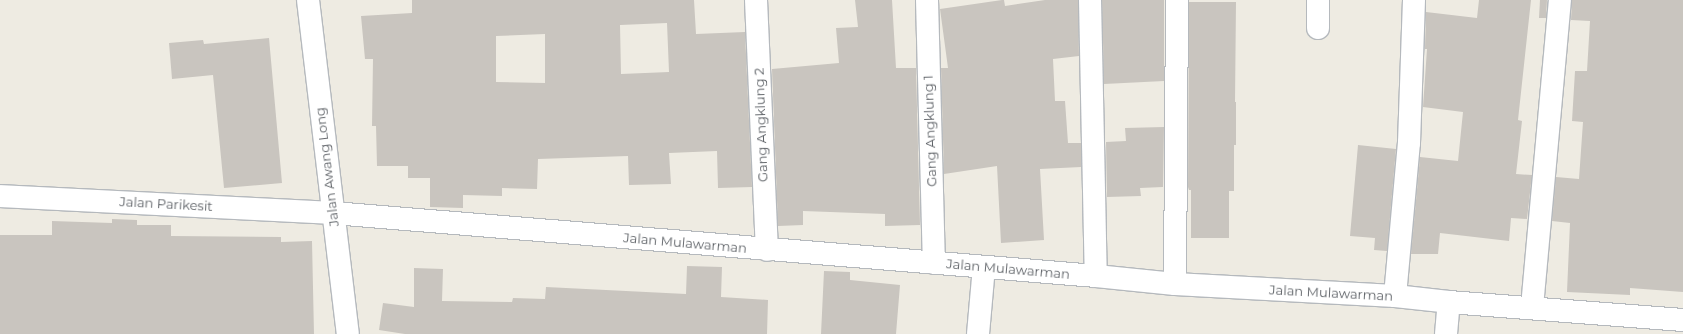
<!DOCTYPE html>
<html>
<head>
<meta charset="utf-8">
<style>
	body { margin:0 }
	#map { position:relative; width:1683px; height:334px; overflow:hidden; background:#eeebe2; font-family:Montserrat,sans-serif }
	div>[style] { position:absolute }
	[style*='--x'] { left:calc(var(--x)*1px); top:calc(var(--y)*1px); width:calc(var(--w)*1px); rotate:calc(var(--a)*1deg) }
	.building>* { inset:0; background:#c9c5bf }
	.roads { filter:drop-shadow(1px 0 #b5b9bd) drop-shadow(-1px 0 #b5b9bd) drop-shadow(0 1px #b5b9bd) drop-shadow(0 -1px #b5b9bd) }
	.minor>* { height:22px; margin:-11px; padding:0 11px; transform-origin:11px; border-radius:11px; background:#fff }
	.tertiary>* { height:22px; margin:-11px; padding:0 11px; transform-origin:11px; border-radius:11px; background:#fff }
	span { translate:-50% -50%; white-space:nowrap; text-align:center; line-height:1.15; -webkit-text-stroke:3px #fff; paint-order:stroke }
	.street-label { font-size:13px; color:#5b5f64 }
</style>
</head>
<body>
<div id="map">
	<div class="building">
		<i style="clip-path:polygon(evenodd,412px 0,694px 0,696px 34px,745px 32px,752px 187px,718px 188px,717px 151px,669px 153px,671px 184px,629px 185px,628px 156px,538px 159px,537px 189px,502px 188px,502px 196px,463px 195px,463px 208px,430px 207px,430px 178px,408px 178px,408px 166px,377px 166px,376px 126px,372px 126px,373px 59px,365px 59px,361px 16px,412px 13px,412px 0,667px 23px,669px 72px,621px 74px,620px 25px,667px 23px,412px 0,545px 34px,545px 83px,496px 82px,496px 36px,545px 34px)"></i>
		<i style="clip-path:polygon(855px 0,892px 0,896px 68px,916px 68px,920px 225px,885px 226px,885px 214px,803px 211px,803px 225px,778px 226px,772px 69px,839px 63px,836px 28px,858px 27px)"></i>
		<i style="clip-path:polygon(1002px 0,1004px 0,1005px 6px,1045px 0,1078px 0,1079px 56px,1053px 59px,1055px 101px,1065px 101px,1068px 143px,1081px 143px,1081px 167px,1040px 169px,1044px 240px,1001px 243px,997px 166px,944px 174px,941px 68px,948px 68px,940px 9px)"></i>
		<i style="clip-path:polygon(1102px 0,1164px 0,1164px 81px,1104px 84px)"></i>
		<i style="clip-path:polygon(1479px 0,1531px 0,1518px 120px,1522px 121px,1516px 174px,1532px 175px,1527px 219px,1511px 218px,1509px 241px,1440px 233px,1438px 254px,1411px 254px,1420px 157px,1458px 161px,1463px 112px,1423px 107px,1427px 49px,1425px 49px,1426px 12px,1477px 18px)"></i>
		<i style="clip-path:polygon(1540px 0,1547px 0,1546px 18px,1539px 18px)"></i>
		<i style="clip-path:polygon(1572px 0,1683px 0,1683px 292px,1630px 288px,1630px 295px,1567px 292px,1570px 223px,1552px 221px,1556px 177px,1579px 179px,1583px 122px,1572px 121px,1575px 71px,1587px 71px,1590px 21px,1571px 20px)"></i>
		<i style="clip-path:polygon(1189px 2px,1236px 2px,1235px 102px,1236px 102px,1236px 145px,1234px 145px,1234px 191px,1229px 191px,1229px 238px,1191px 238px,1191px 190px,1189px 190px,1188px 187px)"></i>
		<i style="clip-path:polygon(269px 38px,282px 183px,224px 188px,213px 75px,172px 79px,169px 43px,203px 40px,204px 44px)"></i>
		<i style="clip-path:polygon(1164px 127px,1163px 187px,1140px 188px,1141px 196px,1107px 197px,1106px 142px,1126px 141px,1125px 128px)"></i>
		<i style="clip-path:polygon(1358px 145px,1396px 149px,1387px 251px,1374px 250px,1375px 238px,1350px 236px)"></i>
		<i style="clip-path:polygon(112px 219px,137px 220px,137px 225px,171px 225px,171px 236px,281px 237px,281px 242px,312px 241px,314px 334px,0 334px,0 235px,52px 235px,52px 221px,112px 223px)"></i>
		<i style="clip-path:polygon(687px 266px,722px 267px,721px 297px,768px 300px,767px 334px,405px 334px,379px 330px,383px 303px,414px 307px,414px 268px,443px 269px,442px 301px,512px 302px,513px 298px,545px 299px,546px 287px,686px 294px)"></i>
		<i style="clip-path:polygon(824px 271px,850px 272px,850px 280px,900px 285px,896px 334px,821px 334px)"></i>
	</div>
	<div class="roads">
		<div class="minor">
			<i style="--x:756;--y:0;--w:250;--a:87.5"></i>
			<i style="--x:927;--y:0;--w:263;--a:88.5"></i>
			<i style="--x:1090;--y:0;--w:276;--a:88.8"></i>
			<i style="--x:1318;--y:28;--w:28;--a:-90"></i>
			<i style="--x:1175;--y:284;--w:284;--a:-89.6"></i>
			<i style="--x:1395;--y:296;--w:154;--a:-84.8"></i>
			<i style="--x:1409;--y:143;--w:143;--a:-88"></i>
			<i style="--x:1532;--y:307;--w:308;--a:-84.8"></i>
			<i style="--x:978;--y:334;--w:67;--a:-84.9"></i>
			<i style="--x:1446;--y:334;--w:32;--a:-85"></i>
		</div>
		<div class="tertiary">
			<i style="--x:308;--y:0;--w:336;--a:83.2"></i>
			<i style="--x:0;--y:196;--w:333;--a:2.9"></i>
			<i style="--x:333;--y:213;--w:766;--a:4.72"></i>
			<i style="--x:1096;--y:276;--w:79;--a:5.8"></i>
			<i style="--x:1175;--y:284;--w:220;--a:3.1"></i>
			<i style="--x:1395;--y:296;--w:54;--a:6.3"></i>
			<i style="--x:1449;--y:302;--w:235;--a:4.4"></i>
		</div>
	</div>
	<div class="street-label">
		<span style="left:761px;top:125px;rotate:-92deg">Gang Angklung 2</span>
		<span style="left:930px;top:131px;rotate:-92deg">Gang Angklung 1</span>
		<span style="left:327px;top:167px;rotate:-97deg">Jalan Awang Long</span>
		<span style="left:166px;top:204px;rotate:3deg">Jalan Parikesit</span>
		<span style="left:685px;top:243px;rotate:5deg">Jalan Mulawarman</span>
		<span style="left:1008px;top:269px;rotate:5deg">Jalan Mulawarman</span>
		<span style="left:1331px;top:293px;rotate:3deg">Jalan Mulawarman</span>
	</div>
</div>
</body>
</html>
